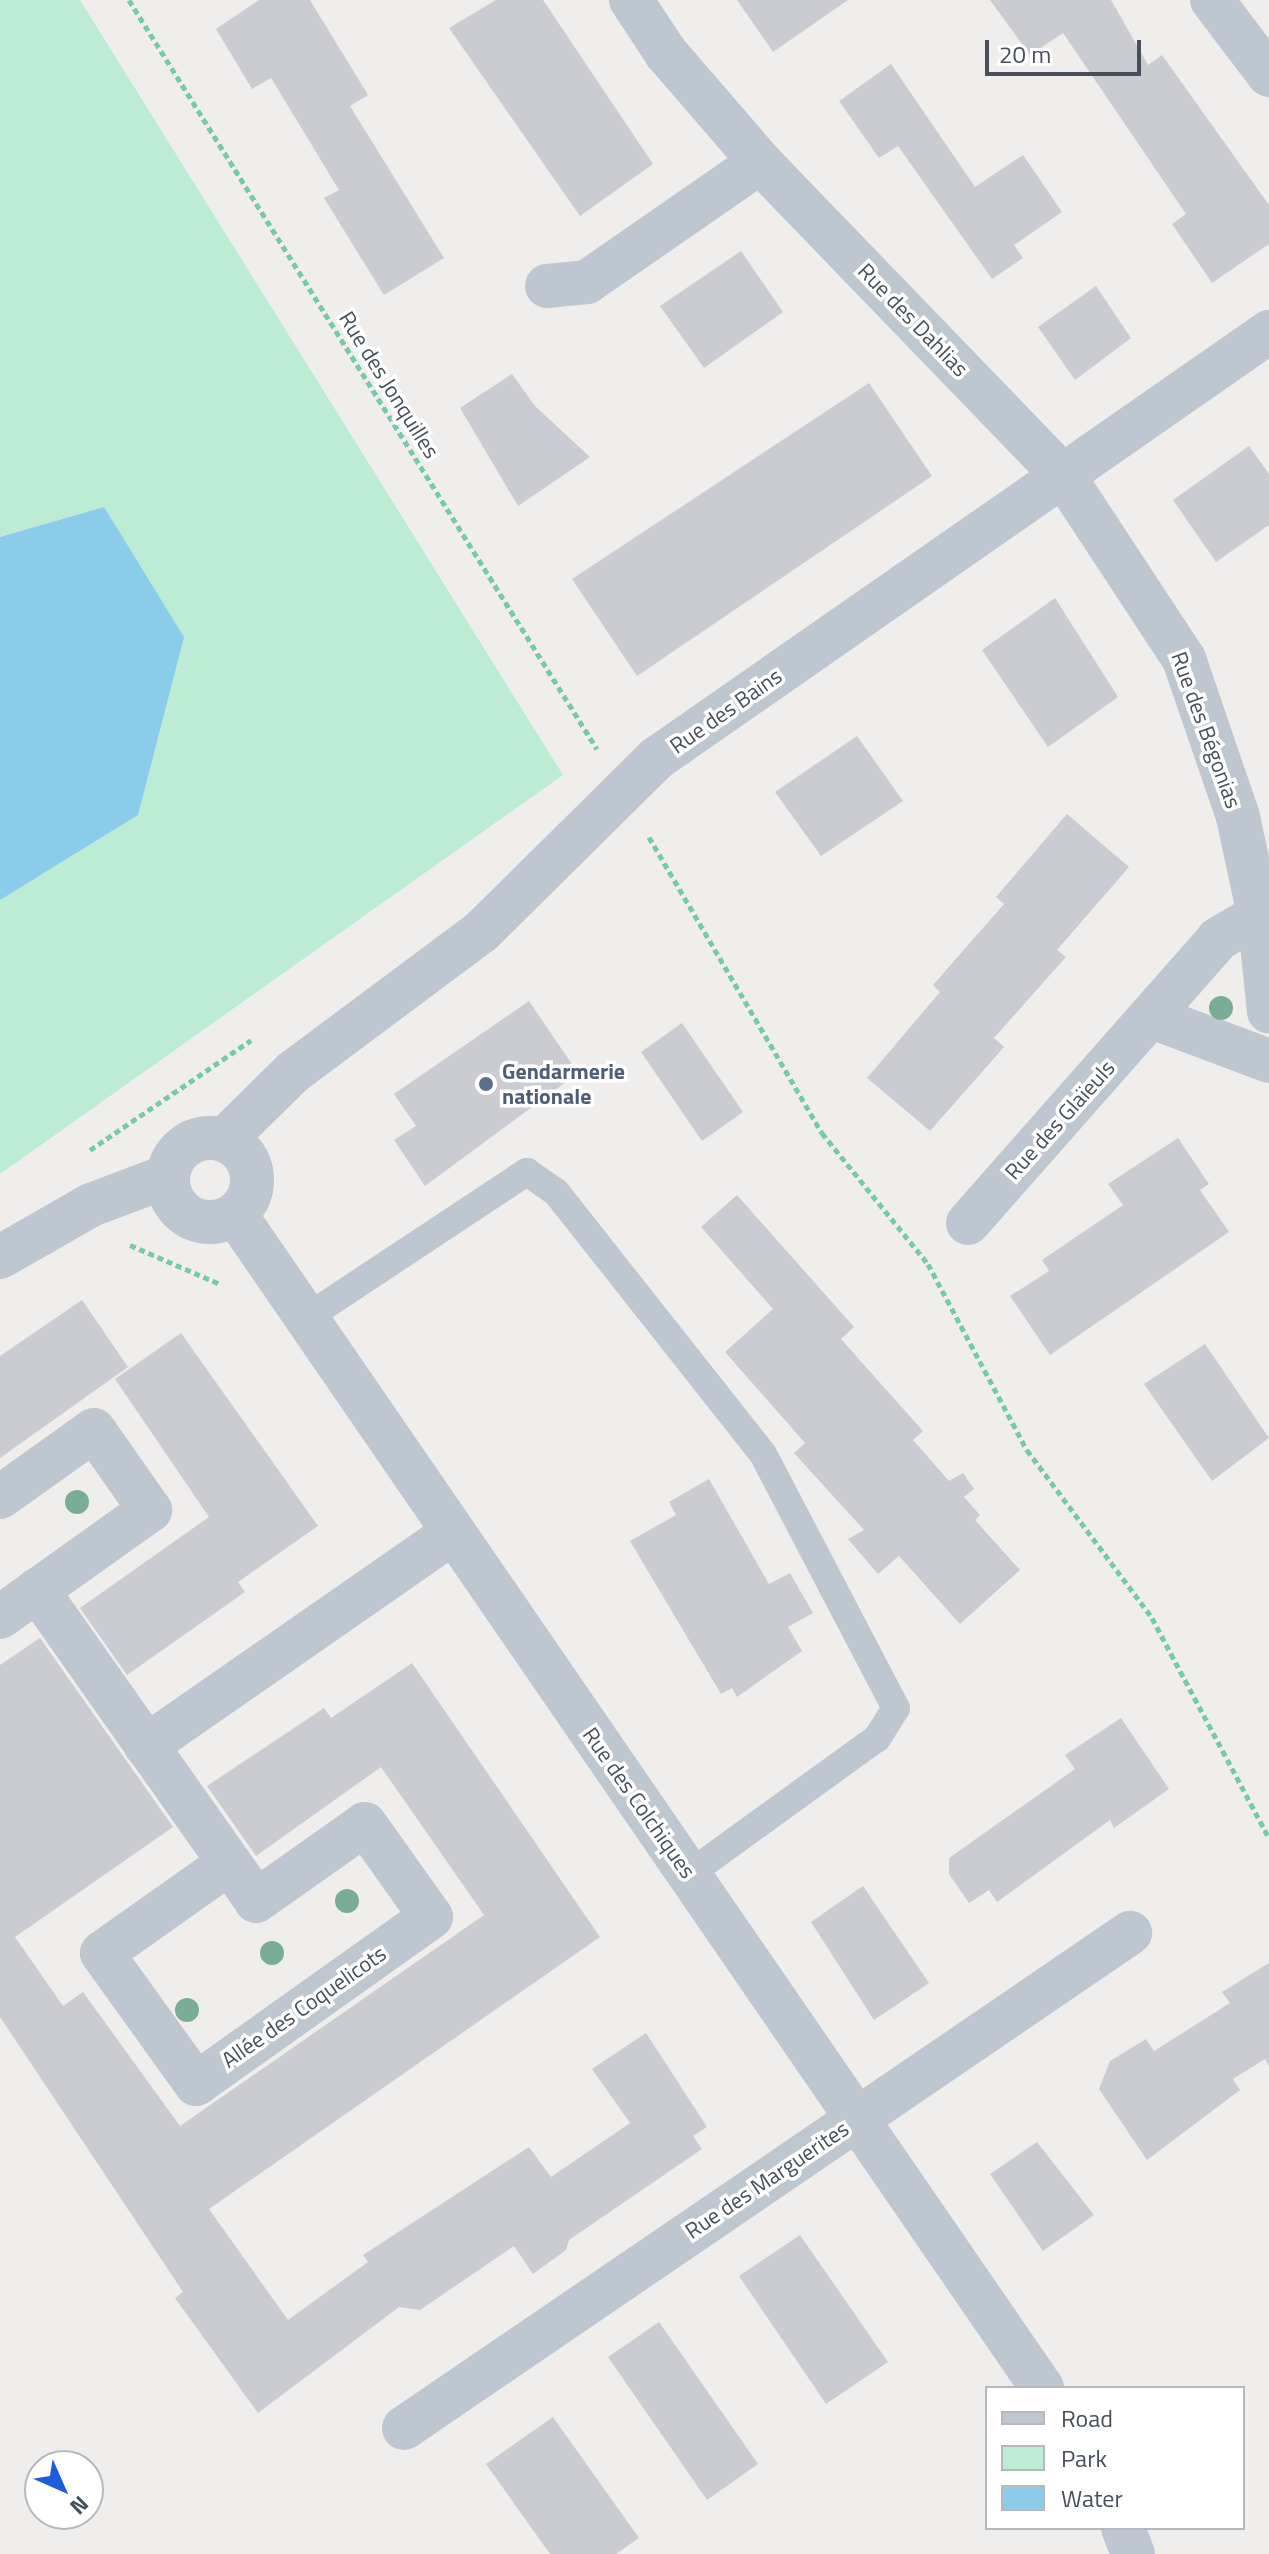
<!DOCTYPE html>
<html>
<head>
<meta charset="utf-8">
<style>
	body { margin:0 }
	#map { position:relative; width:1269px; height:2554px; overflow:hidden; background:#f0eded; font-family:"Titillium Web",sans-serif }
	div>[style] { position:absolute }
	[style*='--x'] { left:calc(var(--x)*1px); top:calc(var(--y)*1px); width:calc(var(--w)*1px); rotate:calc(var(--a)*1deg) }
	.green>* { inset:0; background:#bcedd4 }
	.water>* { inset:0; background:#8acce9 }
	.building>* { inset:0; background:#caccd2 }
	.path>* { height:5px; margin-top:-2.5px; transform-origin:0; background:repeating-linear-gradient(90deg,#75caa9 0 6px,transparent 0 10px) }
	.lane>* { height:28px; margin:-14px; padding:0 14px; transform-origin:14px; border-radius:14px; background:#bec6cf }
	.street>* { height:44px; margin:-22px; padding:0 22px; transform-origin:22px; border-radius:22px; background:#bec6cf }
	.street>.ring { margin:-22px; padding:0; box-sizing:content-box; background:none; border:44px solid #bec6cf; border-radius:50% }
	.trees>* { width:24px; height:24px; margin:-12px; border-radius:50%; background:#7aad98 }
	.dots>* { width:22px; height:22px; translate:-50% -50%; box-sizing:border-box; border:4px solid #fff; border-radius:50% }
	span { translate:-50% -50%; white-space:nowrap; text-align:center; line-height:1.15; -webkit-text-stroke:7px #fff; paint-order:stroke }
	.street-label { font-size:22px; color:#464f5a }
	.service-label { font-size:22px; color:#4e5e75; font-weight:700 }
	.left { translate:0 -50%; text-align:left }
	.legend { position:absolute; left:985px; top:2386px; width:260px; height:144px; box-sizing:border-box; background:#fff; border:2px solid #b5b9bd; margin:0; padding:10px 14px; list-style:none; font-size:24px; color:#464f5a }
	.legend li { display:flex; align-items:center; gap:16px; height:40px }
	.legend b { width:40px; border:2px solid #b5b9bd }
	.north { position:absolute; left:24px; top:2450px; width:80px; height:80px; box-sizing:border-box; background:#fff; border:2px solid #b5b9bd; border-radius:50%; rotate:135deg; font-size:22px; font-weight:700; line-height:32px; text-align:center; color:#464f5a }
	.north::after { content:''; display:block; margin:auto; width:28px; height:36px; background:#1d5dda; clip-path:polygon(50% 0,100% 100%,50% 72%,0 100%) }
	.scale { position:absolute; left:985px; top:40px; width:156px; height:36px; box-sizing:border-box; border:4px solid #464f5a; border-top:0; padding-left:10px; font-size:24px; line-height:28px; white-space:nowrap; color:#464f5a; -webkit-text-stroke:6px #fff; paint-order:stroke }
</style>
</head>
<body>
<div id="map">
	<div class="green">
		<i style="clip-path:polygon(0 0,80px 0,563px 775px,0 1174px,0 900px,138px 815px,104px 507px,0 537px)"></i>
	</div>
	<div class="water">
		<i style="clip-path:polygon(104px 507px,184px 637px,138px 815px,0 900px,0 537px)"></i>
	</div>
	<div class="building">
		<i style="clip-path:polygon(259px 0,310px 0,368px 95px,350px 106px,444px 258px,384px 295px,324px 198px,339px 190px,271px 78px,252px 89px,216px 29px)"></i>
		<i style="clip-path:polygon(496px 0,543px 0,653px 164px,580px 216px,449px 28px)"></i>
		<i style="clip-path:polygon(737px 0,848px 0,773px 52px)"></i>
		<i style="clip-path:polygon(990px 0,1111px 0,1148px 65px,1162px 55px,1269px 205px,1269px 244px,1212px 283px,1172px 224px,1186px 214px,1063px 33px,1030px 55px)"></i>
		<i style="clip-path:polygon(891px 64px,975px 187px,1023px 155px,1062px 212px,1014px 245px,1023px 258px,992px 279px,898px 146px,879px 158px,839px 101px)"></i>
		<i style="clip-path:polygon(741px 251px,783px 312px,704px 368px,660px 306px)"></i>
		<i style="clip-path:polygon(1096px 286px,1131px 338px,1075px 380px,1038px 327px)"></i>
		<i style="clip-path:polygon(512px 374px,535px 406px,590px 457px,518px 506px,460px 408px)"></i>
		<i style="clip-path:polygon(869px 383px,932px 476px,637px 676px,572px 579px)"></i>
		<i style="clip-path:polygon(1249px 446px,1269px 474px,1269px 525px,1216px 562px,1173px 500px)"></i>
		<i style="clip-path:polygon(1055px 598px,1118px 697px,1048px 747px,982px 650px)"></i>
		<i style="clip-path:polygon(857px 736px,903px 801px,821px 856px,775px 792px)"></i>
		<i style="clip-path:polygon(1067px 814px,1129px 867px,1057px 950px,1066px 957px,994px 1038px,1004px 1047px,930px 1131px,867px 1078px,940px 992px,933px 985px,1004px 904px,996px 897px)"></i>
		<i style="clip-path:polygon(529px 1001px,578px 1073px,425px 1186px,394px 1140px,416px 1126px,394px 1094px)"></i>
		<i style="clip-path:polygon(682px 1023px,743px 1112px,702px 1141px,641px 1052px)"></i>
		<i style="clip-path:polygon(1178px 1138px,1209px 1184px,1200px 1190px,1229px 1232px,1050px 1355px,1010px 1296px,1049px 1271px,1042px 1260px,1123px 1205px,1108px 1184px)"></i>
		<i style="clip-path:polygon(737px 1195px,854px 1327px,841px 1339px,923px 1431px,913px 1440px,949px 1481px,963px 1473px,974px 1489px,964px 1497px,980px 1515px,975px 1520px,1020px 1570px,960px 1624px,899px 1556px,878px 1574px,848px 1539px,864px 1530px,794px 1453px,805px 1443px,725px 1352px,773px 1309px,701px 1227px)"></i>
		<i style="clip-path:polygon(82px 1300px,128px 1367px,0 1458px,0 1356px)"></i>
		<i style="clip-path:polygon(181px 1333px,318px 1526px,238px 1582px,245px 1592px,127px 1675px,80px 1608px,209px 1517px,115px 1379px)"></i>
		<i style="clip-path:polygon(1205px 1344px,1269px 1438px,1212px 1481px,1144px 1384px)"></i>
		<i style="clip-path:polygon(709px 1479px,769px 1584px,790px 1573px,813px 1613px,788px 1627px,802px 1651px,737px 1697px,732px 1688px,721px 1694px,630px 1541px,676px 1515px,669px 1502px)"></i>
		<i style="clip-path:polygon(40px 1638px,173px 1827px,15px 1937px,63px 2006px,83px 1992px,180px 2126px,484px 1915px,381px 1767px,256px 1856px,207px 1786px,324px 1708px,331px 1718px,412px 1663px,600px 1937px,209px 2209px,288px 2320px,368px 2262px,363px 2255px,529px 2147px,551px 2177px,630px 2123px,592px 2069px,646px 2033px,707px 2127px,693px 2136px,702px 2149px,569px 2240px,566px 2250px,533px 2274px,514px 2246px,420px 2310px,399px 2307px,258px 2413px,175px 2298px,183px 2292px,0 2017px,0 1665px)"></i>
		<i style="clip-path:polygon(1121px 1718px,1169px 1789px,1114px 1828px,1110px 1820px,997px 1902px,989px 1890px,969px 1903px,949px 1874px,949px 1858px,1075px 1769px,1065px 1755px)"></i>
		<i style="clip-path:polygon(863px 1886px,929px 1983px,874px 2020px,811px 1922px)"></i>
		<i style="clip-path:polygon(1269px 1963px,1269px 2066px,1265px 2059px,1233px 2079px,1240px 2090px,1147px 2160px,1099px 2089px,1110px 2061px,1146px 2039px,1154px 2051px,1230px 2003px,1222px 1992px)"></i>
		<i style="clip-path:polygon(1037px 2142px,1094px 2215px,1043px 2251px,990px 2174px)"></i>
		<i style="clip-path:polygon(800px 2235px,888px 2362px,826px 2404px,739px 2276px)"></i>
		<i style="clip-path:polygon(659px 2322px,758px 2464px,707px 2500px,608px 2357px)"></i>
		<i style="clip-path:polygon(553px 2417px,639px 2538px,616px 2554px,550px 2554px,486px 2464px)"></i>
	</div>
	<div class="path">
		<i style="--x:129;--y:0;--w:883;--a:58"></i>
		<i style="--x:649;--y:837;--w:343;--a:59.7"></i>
		<i style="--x:822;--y:1133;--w:169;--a:51"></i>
		<i style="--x:928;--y:1264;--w:211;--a:62"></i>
		<i style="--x:1027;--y:1450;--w:209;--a:53.3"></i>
		<i style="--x:1152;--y:1618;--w:249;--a:62"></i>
		<i style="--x:90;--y:1150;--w:195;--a:-34.3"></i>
		<i style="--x:130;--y:1245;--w:98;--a:23.4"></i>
	</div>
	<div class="lane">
		<i style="--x:306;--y:1318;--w:265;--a:-33.5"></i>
		<i style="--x:527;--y:1172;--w:35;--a:35"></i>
		<i style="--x:556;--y:1192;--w:334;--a:51.7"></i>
		<i style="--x:763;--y:1454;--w:287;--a:62.4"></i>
		<i style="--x:896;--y:1708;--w:36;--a:122"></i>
		<i style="--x:877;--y:1738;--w:233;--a:144.1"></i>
	</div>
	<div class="street">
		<i style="--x:631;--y:0;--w:64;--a:56.6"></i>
		<i style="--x:666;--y:53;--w:144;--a:49.2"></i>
		<i style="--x:760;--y:162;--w:439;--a:46"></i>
		<i style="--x:1065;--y:478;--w:217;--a:56.7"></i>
		<i style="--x:1184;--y:659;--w:167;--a:71.1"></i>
		<i style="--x:1238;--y:817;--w:100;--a:77.9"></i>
		<i style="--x:1259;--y:915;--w:97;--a:84.1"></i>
		<i style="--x:1212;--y:0;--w:94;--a:52.8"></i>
		<i style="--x:547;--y:286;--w:40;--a:-5.7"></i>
		<i style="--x:587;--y:282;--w:211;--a:-34.7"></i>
		<i style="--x:1152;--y:1017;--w:125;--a:20.6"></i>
		<i class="ring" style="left:168px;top:1138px;width:40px;height:40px"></i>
		<i style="--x:225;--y:1139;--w:95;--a:-44.6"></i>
		<i style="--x:293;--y:1072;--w:234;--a:-36.7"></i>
		<i style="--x:481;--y:932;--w:247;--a:-44.7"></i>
		<i style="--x:657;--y:758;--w:746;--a:-34.84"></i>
		<i style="--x:237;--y:1217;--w:1421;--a:55.49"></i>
		<i style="--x:968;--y:1223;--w:378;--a:-48.6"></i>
		<i style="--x:1218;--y:939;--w:48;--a:-30.3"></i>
		<i style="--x:0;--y:1257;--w:105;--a:-29.7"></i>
		<i style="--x:91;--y:1205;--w:82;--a:-20.6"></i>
		<i style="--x:0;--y:1497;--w:115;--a:-35.5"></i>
		<i style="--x:94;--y:1430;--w:98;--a:55"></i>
		<i style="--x:150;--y:1510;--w:184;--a:144.5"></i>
		<i style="--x:37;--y:1590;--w:380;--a:54.8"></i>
		<i style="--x:256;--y:1901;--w:133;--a:-35.2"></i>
		<i style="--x:365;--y:1824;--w:114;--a:54.6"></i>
		<i style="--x:431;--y:1917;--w:288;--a:144.6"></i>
		<i style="--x:196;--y:2084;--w:161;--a:-125.7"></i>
		<i style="--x:102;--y:1953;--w:156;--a:-35.3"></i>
		<i style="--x:146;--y:1746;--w:374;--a:-34.8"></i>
		<i style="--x:404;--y:2428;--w:879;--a:-34.29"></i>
		<i style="--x:1123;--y:2528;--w:28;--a:69"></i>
	</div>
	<div class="trees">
		<i style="left:1221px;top:1008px"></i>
		<i style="left:77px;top:1502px"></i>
		<i style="left:347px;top:1901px"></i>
		<i style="left:272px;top:1953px"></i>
		<i style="left:187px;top:2010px"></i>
	</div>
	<div class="dots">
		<i style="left:486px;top:1084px;background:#5c6f8a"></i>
	</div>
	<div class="street-label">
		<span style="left:913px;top:320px;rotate:46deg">Rue des Dahlias</span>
		<span style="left:389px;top:385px;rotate:58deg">Rue des Jonquilles</span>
		<span style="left:726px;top:711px;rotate:-35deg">Rue des Bains</span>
		<span style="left:1206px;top:730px;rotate:70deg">Rue des Bégonias</span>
		<span style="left:1060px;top:1120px;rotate:-48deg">Rue des Glaïeuls</span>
		<span style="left:639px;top:1803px;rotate:55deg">Rue des Colchiques</span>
		<span style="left:304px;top:2007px;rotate:-35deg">Allée des Coquelicots</span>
		<span style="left:767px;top:2180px;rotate:-34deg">Rue des Marguerites</span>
	</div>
	<div class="service-label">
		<span class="left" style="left:502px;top:1084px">Gendarmerie<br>nationale</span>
	</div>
	<ul class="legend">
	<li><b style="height:10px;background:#bec6cf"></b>Road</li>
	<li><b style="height:22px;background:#bcedd4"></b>Park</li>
	<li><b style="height:22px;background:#8acce9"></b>Water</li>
	</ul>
	<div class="north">N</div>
	<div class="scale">20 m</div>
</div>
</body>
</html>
